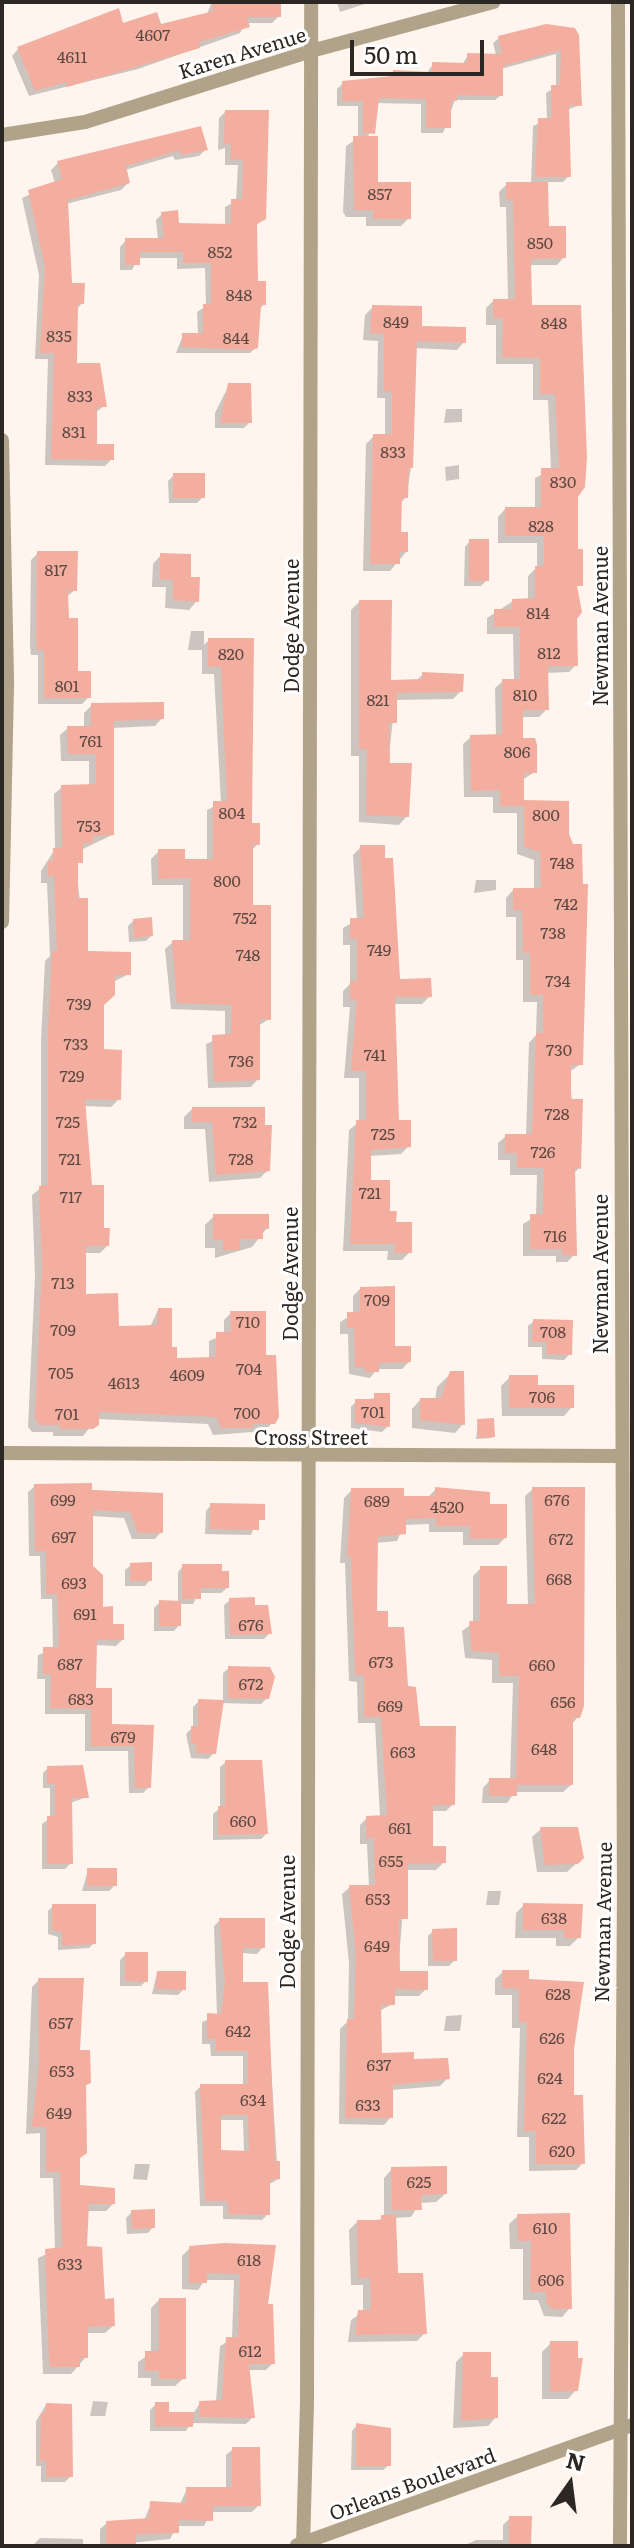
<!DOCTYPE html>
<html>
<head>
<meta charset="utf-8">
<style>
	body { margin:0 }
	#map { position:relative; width:634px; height:2548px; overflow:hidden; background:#fff5ee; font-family:Literata,serif }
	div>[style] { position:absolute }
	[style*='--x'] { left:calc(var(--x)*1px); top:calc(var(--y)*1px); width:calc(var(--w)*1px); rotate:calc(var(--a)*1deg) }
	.shadow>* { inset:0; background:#0003 }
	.building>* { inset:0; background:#f3ae9f }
	.minor>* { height:14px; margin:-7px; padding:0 7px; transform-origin:7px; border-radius:7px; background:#b1a28a }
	span { translate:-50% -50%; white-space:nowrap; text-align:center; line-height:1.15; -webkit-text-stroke:6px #fff; paint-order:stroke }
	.number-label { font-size:16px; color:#5e4942 }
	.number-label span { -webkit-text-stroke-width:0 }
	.street-label { font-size:20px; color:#2d2723 }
	.frame { position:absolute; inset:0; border:4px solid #2d2723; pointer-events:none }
	.north { position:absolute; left:530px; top:2444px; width:80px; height:80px; -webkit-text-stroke:6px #fff; paint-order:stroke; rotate:14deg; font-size:22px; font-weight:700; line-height:32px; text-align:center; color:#2d2723 }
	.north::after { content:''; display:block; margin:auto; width:28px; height:36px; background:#2d2723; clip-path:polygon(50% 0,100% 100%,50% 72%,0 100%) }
	.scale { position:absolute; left:350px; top:40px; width:134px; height:36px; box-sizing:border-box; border:4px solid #2d2723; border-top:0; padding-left:10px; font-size:24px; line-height:28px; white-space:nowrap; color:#2d2723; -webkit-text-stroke:6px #fff; paint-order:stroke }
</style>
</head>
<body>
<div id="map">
	<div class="shadow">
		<i style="clip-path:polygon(212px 2px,279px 2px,279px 16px,272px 23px,246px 23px,240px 33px,138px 69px,29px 96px,12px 56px,18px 49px,121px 25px,159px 26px,207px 14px)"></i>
		<i style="clip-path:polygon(337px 2px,371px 2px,340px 12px)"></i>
		<i style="clip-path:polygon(574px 29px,580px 105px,567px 110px,568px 177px,563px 182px,546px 182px,547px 228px,564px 257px,557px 265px,529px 265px,530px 307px,579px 307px,576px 665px,569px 672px,546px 673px,547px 709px,539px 717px,521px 717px,521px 740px,535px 772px,522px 780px,522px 802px,567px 803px,581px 1064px,569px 1072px,579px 1168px,573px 1174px,574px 1255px,567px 1262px,556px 1262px,556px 1256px,523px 1256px,523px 1224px,536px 1216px,537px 1175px,510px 1175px,510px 1160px,498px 1160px,498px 1143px,506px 1136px,526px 1136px,529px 1043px,536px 1035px,537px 1002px,523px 1002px,523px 960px,516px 960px,516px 917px,506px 917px,506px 898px,513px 890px,534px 890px,534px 860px,517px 854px,517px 813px,493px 813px,493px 797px,464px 797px,463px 744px,471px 737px,496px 736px,495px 688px,503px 681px,514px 681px,513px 634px,487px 634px,487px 618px,513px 601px,528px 601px,528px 576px,537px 567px,537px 543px,498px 543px,498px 517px,505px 509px,535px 509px,535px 478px,551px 470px,548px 400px,533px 400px,533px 364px,496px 364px,496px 325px,486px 325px,486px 308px,493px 301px,508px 301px,506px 207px,500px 207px,499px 192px,507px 184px,531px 184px,533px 126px,547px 120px,546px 93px,556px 87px,556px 54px,501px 69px,501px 95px,495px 100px,455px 100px,443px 133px,421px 133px,421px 104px,376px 103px,368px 138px,376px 184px,409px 218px,401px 226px,366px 226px,366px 217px,346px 217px,343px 212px,346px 146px,358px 138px,358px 106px,337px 106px,337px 89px,343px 83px,387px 79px,394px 72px,427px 73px,433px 64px,462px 65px,468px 55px,496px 55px,493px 43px,499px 38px)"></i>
		<i style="clip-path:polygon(225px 112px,264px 218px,255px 226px,256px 283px,264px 304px,259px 310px,256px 347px,250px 353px,176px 353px,183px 335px,198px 335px,197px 312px,206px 306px,205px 268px,177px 269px,177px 258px,138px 258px,132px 270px,120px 270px,120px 247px,126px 240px,158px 240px,156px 220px,162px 214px,177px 225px,225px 226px,225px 207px,236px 201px,238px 165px,225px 165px,225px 148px,218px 150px,219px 118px)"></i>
		<i style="clip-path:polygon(200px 129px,206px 149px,199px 156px,175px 160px,173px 156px,125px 170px,128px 183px,121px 190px,66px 204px,70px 285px,82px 303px,76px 310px,75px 365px,104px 406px,95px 413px,94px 446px,112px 459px,105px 466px,45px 465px,48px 359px,35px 359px,39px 275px,22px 198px,55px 183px,51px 170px,58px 163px)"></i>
		<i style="clip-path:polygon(373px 307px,464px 342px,457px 350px,414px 348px,411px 468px,406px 497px,399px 505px,398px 534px,406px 552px,390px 571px,363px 571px,366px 444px,374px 436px,385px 436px,385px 398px,377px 398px,378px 341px,363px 340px,365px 315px)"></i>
		<i style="clip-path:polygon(229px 385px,250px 422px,244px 428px,215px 428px,215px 413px)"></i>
		<i style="clip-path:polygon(446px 409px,462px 409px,462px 422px,444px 423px)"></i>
		<i style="clip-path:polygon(459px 465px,459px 479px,446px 481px,445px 467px)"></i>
		<i style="clip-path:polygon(174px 475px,203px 497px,197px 503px,169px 503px,168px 481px)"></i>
		<i style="clip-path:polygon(470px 541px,487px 580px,481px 586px,464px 586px,465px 547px)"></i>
		<i style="clip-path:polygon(38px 553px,75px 590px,66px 597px,67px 620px,76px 673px,89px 697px,82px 704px,38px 704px,38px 655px,31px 655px,30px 645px,31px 560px)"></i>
		<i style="clip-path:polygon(161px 555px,197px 601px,189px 610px,165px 608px,166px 587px,152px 587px,153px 564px)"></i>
		<i style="clip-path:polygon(359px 602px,389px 682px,415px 682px,423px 674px,461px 691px,453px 699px,395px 700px,388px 765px,407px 816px,399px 825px,359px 822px,359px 756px,351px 756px,351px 610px)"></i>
		<i style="clip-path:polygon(191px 631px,204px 631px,204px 645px,209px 640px,252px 640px,250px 825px,258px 844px,251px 851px,251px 907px,269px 1019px,258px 1026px,258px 1079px,251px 1087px,208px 1088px,206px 1044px,225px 1036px,225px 1011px,171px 1009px,165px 949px,173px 942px,183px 942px,183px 885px,152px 885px,151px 859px,159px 851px,184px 861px,207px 861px,207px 810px,221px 803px,214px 674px,202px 674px,202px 650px,188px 650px)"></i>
		<i style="clip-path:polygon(92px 705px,162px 718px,155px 726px,112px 728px,112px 835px,81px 850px,76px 867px,86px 953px,129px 974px,113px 982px,102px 1005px,102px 1051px,119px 1099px,111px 1107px,84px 1106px,90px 1187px,107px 1246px,100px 1253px,84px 1253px,84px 1296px,117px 1328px,150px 1327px,158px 1310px,175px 1360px,209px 1359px,209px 1341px,224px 1334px,224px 1320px,231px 1313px,264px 1357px,273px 1422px,265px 1431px,213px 1435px,208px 1424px,97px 1419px,83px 1436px,53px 1436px,53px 1432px,32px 1432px,28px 1427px,35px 1275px,32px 1195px,41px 1188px,41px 1040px,45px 961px,50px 956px,47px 883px,41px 883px,41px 871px,55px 849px,54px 794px,62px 787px,89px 786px,89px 761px,61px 761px,60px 735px,68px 728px,84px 728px,84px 713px)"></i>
		<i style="clip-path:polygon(361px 847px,398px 981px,430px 996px,422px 1004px,393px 1004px,397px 1122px,409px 1146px,401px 1154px,369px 1156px,369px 1182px,410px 1252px,402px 1260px,387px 1260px,388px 1251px,343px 1251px,349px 1130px,359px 1122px,359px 1078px,344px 1078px,350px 1007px,343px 1007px,343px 991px,350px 984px,350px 945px,343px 945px,343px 928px,357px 920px,353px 855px)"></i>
		<i style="clip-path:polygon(476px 880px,496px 880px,496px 890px,474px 893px)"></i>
		<i style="clip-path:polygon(133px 921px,151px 936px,146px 941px,129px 942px,128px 926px)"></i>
		<i style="clip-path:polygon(192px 1109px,263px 1109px,268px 1170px,260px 1178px,209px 1182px,205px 1129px,184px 1129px,184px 1117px)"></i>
		<i style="clip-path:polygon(214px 1216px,267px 1228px,252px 1247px,215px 1258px,215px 1248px,205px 1248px,205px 1225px)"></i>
		<i style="clip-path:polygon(360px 1289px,393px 1348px,409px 1362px,402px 1369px,377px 1369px,370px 1378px,349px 1374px,348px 1334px,340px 1334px,340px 1322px,353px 1314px,353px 1296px)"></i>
		<i style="clip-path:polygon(534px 1321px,570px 1354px,564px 1360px,542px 1359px,542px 1347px,528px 1347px,528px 1326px)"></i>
		<i style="clip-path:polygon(451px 1373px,463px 1424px,455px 1433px,412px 1428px,412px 1409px,420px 1400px,435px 1400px,437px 1387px)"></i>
		<i style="clip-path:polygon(510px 1377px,536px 1387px,572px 1407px,564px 1416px,502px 1416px,501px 1386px)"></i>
		<i style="clip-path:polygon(388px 1396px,388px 1426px,382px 1432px,351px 1428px,351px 1407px,356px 1401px)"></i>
		<i style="clip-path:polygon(478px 1421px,493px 1436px,491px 1438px,476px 1439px)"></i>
		<i style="clip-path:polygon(35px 1486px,161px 1495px,161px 1532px,155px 1539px,132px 1539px,124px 1518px,91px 1516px,91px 1567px,101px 1609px,122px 1640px,116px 1646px,95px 1645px,94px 1690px,110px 1726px,152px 1727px,149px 1787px,143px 1793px,129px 1793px,128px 1751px,85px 1751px,85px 1714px,45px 1714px,45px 1679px,37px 1679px,38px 1655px,53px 1649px,52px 1599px,41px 1599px,40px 1556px,29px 1556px,28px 1492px)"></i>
		<i style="clip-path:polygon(436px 1489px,456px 1489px,456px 1495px,488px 1506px,505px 1538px,498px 1545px,463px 1545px,463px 1532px,429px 1532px,429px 1524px,404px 1525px,397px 1541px,375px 1543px,375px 1613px,386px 1629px,419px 1728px,453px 1804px,446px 1811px,431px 1811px,431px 1848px,444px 1862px,436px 1870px,406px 1870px,398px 1973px,426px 1989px,419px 1996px,393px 1996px,393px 2004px,379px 2011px,381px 2055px,412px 2061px,448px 2078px,440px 2086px,391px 2090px,391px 2117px,384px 2125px,339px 2124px,340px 2029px,348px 2021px,349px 1963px,342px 1894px,350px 1887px,369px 1887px,367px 1844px,360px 1844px,360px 1825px,367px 1818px,380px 1817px,375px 1723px,358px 1723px,357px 1682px,349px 1681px,345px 1563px,340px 1563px,344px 1498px,352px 1490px,402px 1498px,429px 1496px)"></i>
		<i style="clip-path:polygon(533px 1489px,578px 1717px,571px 1725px,571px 1785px,563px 1792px,515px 1792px,507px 1803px,482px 1803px,483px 1788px,490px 1780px,510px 1780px,513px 1683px,492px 1683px,492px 1660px,465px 1658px,462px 1631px,473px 1623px,473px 1576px,481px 1568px,505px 1606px,528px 1606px,525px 1496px)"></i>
		<i style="clip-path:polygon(211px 1505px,263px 1506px,251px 1535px,205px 1534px,206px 1511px)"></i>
		<i style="clip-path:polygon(131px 1565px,150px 1580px,145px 1586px,125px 1586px,125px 1570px)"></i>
		<i style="clip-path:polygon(183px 1566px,227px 1588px,221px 1593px,199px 1593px,193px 1604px,179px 1604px,179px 1625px,174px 1631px,154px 1631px,154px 1608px,160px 1602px,178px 1602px,178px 1572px)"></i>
		<i style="clip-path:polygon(230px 1600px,253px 1607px,270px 1633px,264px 1639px,225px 1639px,224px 1605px)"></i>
		<i style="clip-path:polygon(229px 1668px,267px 1698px,261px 1704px,221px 1703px,214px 1753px,208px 1759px,191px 1758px,186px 1734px,193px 1727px,193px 1707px,199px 1701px,223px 1702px,223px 1673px)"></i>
		<i style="clip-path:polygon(226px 1762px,266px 1834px,261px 1839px,213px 1840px,213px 1814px,220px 1808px,220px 1767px)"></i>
		<i style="clip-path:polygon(48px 1768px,87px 1797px,70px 1803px,71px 1863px,65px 1869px,42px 1869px,42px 1824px,50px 1818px,50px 1788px,43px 1788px,43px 1773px)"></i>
		<i style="clip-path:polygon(541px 1829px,582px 1858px,567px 1872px,537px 1872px,532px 1837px)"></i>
		<i style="clip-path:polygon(88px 1870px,115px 1885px,109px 1891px,82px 1891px)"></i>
		<i style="clip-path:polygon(488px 1891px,501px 1891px,499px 1905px,486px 1905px)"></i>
		<i style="clip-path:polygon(524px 1905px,579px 1937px,570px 1946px,556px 1946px,556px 1938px,515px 1938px,516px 1913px)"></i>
		<i style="clip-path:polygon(53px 1906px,94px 1943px,89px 1948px,58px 1950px,58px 1937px,48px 1934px,48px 1911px)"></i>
		<i style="clip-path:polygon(evenodd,220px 1920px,263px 1947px,257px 1954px,241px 1953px,241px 1984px,266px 1984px,278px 2179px,268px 2185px,268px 2214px,262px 2220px,223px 2219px,223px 2206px,200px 2206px,195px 2092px,201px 2086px,243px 2086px,243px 2056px,211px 2056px,210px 2044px,202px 2044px,202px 2022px,217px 2016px,214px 1926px,220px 1920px,219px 2120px,243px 2120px,244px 2153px,219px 2152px,219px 2120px)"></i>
		<i style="clip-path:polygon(433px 1931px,455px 1960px,449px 1966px,428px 1966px,428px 1936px)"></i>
		<i style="clip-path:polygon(126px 1954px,146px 1981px,141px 1986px,120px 1986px,120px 1960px)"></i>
		<i style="clip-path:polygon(503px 1972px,527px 1981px,572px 2049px,572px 2097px,583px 2163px,576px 2170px,529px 2171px,529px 2137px,517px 2137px,520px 2028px,512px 2028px,512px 1995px,495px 1995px,495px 1979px)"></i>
		<i style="clip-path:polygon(157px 1973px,184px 1989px,178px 1995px,152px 1994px)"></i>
		<i style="clip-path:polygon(39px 1980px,89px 2082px,84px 2087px,78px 2187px,113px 2204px,106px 2211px,87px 2211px,85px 2248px,113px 2326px,105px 2333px,86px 2333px,86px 2357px,71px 2374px,43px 2374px,38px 2258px,55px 2250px,53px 2178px,40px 2178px,40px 2133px,26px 2134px,32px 1987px)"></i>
		<i style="clip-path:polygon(462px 2015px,460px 2031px,444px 2031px,446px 2016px)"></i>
		<i style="clip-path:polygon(135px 2164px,150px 2164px,147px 2180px,133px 2179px)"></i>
		<i style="clip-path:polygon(392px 2169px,445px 2194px,436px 2202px,420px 2203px,411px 2217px,394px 2218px,397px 2275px,425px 2300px,425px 2333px,417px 2341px,348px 2342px,351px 2320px,363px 2312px,363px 2285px,351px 2285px,349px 2230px,357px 2222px,384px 2219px,384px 2178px)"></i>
		<i style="clip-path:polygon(132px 2212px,153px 2227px,148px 2233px,127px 2234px,126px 2218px)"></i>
		<i style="clip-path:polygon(518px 2216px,570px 2308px,562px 2317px,544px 2316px,538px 2300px,523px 2300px,523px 2249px,510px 2249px,509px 2224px)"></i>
		<i style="clip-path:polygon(274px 2247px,266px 2306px,273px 2363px,266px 2370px,248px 2370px,253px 2417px,246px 2424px,191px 2423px,186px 2431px,150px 2431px,150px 2410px,156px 2404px,167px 2414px,193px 2414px,200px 2403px,216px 2402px,220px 2346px,232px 2339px,234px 2280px,205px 2280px,198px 2290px,182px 2289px,182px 2256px,190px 2248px)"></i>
		<i style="clip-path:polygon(159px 2300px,184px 2378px,175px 2386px,151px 2386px,151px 2378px,138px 2378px,138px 2362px,151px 2353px,151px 2308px)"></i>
		<i style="clip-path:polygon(551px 2343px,576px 2360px,576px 2390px,568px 2399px,542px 2399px,542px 2352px)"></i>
		<i style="clip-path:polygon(464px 2354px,489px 2379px,496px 2417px,488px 2426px,453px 2428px,456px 2362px)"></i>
		<i style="clip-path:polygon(93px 2401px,108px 2402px,105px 2416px,90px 2416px)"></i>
		<i style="clip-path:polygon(46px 2405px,71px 2476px,65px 2482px,41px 2482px,41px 2466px,36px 2466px,36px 2421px)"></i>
		<i style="clip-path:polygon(357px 2425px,389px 2465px,383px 2470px,351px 2470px,352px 2431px)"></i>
		<i style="clip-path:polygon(233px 2449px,259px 2505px,252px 2512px,211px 2512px,204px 2526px,177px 2526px,170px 2539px,100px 2546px,100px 2529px,107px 2523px,144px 2520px,151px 2504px,180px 2504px,187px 2489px,226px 2489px,226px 2455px)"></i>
		<i style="clip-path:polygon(510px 2518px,529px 2546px,463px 2546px,476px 2540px,503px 2540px,503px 2525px)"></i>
		<i style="clip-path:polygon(40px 2538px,83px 2539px,83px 2546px,32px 2546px)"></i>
	</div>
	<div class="building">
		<i style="clip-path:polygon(211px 2px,281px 2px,281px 17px,247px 17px,250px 27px,199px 42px,200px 48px,67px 87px,66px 82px,35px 91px,17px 47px,119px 8px,123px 23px,157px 12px,161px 24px,214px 11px)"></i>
		<i style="clip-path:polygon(546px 24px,575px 28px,579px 35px,582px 106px,569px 105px,571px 177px,535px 177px,538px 118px,552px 118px,551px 85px,560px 85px,561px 50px,503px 66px,503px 96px,457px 95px,457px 101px,451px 100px,451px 128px,426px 128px,426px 99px,379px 98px,375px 134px,363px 133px,363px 101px,342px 101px,342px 81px,393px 76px,393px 70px,432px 72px,432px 62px,467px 63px,467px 53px,502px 54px,498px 36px)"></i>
		<i style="clip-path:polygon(225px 110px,269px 110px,266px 219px,257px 224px,258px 281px,266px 281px,266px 305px,261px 305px,258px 348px,252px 350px,182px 347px,182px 333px,203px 333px,203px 304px,211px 304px,211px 263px,183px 263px,183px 252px,140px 252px,140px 265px,125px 265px,125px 238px,164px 238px,161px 212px,178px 210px,179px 223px,231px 224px,231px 199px,242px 199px,243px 160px,230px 159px,231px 143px,224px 145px)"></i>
		<i style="clip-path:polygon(201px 126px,208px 150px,181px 155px,180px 150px,126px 166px,130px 183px,68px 200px,72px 283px,85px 283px,84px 304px,78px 304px,77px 363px,100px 363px,107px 407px,97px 407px,97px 444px,114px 444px,114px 460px,51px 459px,54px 353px,40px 353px,45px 267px,28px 190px,62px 179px,57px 161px)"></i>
		<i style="clip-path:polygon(353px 136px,378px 136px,378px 182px,411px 182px,411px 219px,373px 219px,373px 210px,354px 210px)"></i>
		<i style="clip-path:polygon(506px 182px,548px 182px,549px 226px,566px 226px,566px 258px,531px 259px,532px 305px,581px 305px,587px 457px,585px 487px,578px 497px,578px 549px,583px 549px,583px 586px,577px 586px,582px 612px,577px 619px,578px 666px,548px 666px,549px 710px,523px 710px,523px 738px,535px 738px,537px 745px,537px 773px,524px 773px,524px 800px,569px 801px,569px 834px,573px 844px,582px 844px,583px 884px,588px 884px,583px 1065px,571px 1065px,571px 1099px,583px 1099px,581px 1169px,575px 1168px,577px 1256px,562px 1255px,562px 1249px,530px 1249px,530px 1214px,543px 1214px,544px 1168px,517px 1168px,517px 1153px,505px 1153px,505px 1134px,532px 1134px,536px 1033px,543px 1033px,543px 995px,530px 995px,530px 953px,523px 953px,522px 910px,513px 910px,513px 888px,541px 888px,540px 852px,524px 847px,524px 806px,500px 806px,500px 790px,471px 791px,470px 735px,502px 734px,502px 679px,520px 679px,520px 627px,494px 627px,494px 609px,512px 609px,512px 599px,535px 598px,535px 566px,544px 566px,544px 536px,505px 536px,505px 507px,541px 507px,541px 468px,559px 468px,555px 394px,540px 394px,540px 358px,502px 357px,503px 318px,493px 318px,493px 299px,515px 299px,513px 200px,506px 200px)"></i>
		<i style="clip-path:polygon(372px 305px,422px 306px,422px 326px,466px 327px,466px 343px,417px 341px,413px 468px,409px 468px,408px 498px,402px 498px,401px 532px,408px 532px,408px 552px,400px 552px,400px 564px,370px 564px,373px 434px,392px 434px,392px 391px,384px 392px,384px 334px,370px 333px)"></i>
		<i style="clip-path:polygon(228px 383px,251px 383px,252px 423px,220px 423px)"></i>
		<i style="clip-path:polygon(173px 473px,205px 473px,205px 498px,173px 498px)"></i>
		<i style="clip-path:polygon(469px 539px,489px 539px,489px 581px,469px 581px)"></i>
		<i style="clip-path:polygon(37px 551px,78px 551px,77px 591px,68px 591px,69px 618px,78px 618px,78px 671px,91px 671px,91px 698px,44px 698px,44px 650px,37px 650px,36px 637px)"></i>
		<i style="clip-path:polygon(160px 553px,191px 554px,191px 577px,200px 577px,199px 602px,173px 600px,173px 580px,160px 579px)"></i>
		<i style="clip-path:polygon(359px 600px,392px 600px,391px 680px,422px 679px,422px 672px,464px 674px,463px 692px,397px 693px,397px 723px,389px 723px,390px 763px,412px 763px,409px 817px,366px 815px,367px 749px,359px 749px)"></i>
		<i style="clip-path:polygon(208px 638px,254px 638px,252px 823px,260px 823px,260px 845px,253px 844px,253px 905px,271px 905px,271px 1020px,260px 1019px,260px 1080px,214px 1082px,212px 1035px,231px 1034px,232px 1005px,177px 1003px,172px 940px,190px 940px,190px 878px,158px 879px,158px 849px,185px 849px,185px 859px,213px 859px,213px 801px,227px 801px,221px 667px,208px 667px)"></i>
		<i style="clip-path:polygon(164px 702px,164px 719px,114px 721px,114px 835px,93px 836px,93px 843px,83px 843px,83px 863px,78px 863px,78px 898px,88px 898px,88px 951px,131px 952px,131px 975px,115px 975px,115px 995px,104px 1005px,104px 1049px,122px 1050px,121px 1100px,85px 1099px,92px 1185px,104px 1185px,104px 1228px,110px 1228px,109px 1246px,86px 1246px,86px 1294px,118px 1293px,119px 1326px,157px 1325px,158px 1308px,172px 1308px,172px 1347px,177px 1347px,177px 1358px,216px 1357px,216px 1332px,231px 1332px,230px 1311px,266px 1311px,266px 1355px,276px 1355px,279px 1417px,275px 1424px,253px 1424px,253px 1428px,221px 1428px,216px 1417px,99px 1412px,99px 1425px,93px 1429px,60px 1429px,60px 1425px,39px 1425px,35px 1418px,42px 1266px,39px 1186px,48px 1185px,48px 1031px,52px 951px,57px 951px,54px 876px,48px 876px,48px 861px,53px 861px,53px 848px,62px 848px,61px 785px,96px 784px,96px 754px,68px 754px,67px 726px,91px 726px,91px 703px)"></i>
		<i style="clip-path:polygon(360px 845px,385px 845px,385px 858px,393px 858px,400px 979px,431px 978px,432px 997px,395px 997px,399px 1120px,411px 1120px,411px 1147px,371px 1150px,371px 1180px,390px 1180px,390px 1211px,397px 1211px,396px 1222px,412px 1222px,412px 1253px,394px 1253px,395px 1244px,350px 1244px,356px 1120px,366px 1120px,366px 1071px,351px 1071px,357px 1000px,350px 1000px,350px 981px,357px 981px,357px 938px,350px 939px,350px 918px,364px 918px)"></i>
		<i style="clip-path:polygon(152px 917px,153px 936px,134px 938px,133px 919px)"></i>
		<i style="clip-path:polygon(192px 1107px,265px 1107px,265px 1125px,272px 1125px,270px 1171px,216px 1175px,212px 1122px,192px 1122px)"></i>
		<i style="clip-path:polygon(213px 1214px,269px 1214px,269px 1229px,263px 1229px,263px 1239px,240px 1239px,240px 1250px,223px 1250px,223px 1240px,213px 1240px)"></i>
		<i style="clip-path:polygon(395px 1286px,395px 1346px,411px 1346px,411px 1362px,379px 1363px,379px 1372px,365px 1372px,365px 1367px,355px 1367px,354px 1328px,347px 1328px,347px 1312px,360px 1312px,360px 1287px)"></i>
		<i style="clip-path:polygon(533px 1319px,573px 1320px,572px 1355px,546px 1354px,547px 1342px,532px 1342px)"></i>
		<i style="clip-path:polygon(450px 1371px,464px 1371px,465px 1425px,420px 1420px,420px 1398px,441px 1398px)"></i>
		<i style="clip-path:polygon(509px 1375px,538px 1375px,538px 1385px,574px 1385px,574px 1408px,509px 1408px)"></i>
		<i style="clip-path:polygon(374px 1393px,390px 1393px,390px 1427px,355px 1423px,355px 1399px,374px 1399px)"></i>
		<i style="clip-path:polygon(494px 1418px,495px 1437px,478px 1438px,477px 1419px)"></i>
		<i style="clip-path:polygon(92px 1483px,92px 1490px,163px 1493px,163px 1533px,138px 1533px,130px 1512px,93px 1510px,93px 1566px,103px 1575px,103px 1607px,113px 1606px,113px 1624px,124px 1624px,124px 1640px,97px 1640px,96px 1688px,112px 1688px,112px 1724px,154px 1725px,151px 1788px,135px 1788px,134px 1746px,91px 1746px,91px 1709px,50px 1708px,51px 1674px,43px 1674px,43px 1647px,59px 1647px,57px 1594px,46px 1594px,46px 1551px,35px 1551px,34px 1484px)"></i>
		<i style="clip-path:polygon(435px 1487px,490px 1492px,490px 1504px,507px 1504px,507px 1538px,470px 1539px,470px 1526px,436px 1526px,436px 1518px,406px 1519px,406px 1534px,378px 1537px,377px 1611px,388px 1611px,388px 1627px,404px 1627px,408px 1686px,416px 1687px,420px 1726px,456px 1726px,455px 1805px,433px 1805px,433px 1846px,446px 1846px,446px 1863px,408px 1864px,408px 1919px,399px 1919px,400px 1971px,428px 1971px,428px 1990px,395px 1989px,395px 2005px,381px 2005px,382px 2053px,414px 2052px,414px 2059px,448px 2058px,450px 2079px,393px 2085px,393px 2118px,345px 2118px,347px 2019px,354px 2019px,356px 1955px,349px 1885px,375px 1885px,374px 1838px,366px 1838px,366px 1816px,387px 1815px,381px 1717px,364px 1717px,364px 1675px,355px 1675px,351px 1557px,347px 1557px,351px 1488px,404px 1488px,404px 1496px,435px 1496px)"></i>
		<i style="clip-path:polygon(532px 1487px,585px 1487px,584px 1706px,580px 1718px,573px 1718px,573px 1785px,517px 1785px,517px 1796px,489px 1796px,489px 1778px,516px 1778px,519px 1676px,499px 1676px,499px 1653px,472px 1651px,469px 1621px,480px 1621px,480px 1566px,507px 1566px,507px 1604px,535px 1604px)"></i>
		<i style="clip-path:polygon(210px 1503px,265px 1504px,265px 1520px,259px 1520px,259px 1530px,210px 1529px)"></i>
		<i style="clip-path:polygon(152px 1562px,152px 1581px,130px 1581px,130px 1563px)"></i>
		<i style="clip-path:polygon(182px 1564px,222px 1564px,222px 1571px,229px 1571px,229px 1588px,201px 1588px,201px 1599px,182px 1599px)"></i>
		<i style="clip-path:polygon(255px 1597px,255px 1605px,268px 1605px,272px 1634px,230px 1635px,229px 1598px)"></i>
		<i style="clip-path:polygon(159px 1600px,181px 1601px,181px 1626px,159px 1626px)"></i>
		<i style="clip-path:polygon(228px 1666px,270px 1667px,275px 1677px,269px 1699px,228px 1698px)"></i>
		<i style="clip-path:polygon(198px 1699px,224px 1700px,216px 1754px,196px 1753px,196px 1744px,191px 1744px,191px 1726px,198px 1726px)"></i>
		<i style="clip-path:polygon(225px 1760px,262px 1760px,268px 1834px,218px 1835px,218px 1806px,225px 1806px)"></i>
		<i style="clip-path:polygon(83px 1765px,89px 1798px,72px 1798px,73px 1864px,47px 1864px,47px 1816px,55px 1816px,55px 1784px,47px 1784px,47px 1766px)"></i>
		<i style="clip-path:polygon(540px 1827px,578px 1827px,584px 1858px,578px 1864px,545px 1865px)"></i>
		<i style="clip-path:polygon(87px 1868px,117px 1868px,117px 1886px,87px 1886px)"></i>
		<i style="clip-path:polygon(523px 1903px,583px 1904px,581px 1938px,564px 1938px,564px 1930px,523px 1930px)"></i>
		<i style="clip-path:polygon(52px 1904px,96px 1904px,96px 1944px,62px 1946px,62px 1932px,52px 1930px)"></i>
		<i style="clip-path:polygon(evenodd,219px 1918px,265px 1918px,265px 1948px,243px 1948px,243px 1982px,268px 1982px,275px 2161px,280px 2161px,280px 2179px,270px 2180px,270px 2215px,228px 2214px,228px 2201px,205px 2201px,200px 2084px,248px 2084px,248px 2051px,216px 2051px,216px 2039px,207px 2039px,207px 2013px,221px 2014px,225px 1982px,219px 1918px,221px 2115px,248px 2115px,249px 2151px,221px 2150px,221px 2115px)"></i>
		<i style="clip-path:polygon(457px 1928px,457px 1961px,433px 1961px,432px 1929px)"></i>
		<i style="clip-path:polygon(125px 1952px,148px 1952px,148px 1982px,125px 1981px)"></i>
		<i style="clip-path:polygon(502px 1970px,529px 1970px,529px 1979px,584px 1982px,574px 2049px,574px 2095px,583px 2095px,585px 2164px,536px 2164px,536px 2131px,524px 2131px,527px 2022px,519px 2022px,519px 1989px,502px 1988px)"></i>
		<i style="clip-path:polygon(157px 1971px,186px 1971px,186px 1990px,156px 1989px)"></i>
		<i style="clip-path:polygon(38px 1978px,84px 1978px,80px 2050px,90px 2050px,91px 2083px,86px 2085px,87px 2153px,80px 2158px,80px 2185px,115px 2188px,115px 2204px,89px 2204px,87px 2246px,102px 2247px,105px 2299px,114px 2298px,115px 2326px,88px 2327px,88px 2358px,80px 2358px,80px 2367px,50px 2367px,49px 2360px,45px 2249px,62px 2247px,60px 2172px,46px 2172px,46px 2127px,32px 2127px,39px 2064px)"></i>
		<i style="clip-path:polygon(447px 2166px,447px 2194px,421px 2195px,422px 2210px,392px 2210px,391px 2167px)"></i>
		<i style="clip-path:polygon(155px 2209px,155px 2228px,132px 2229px,131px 2210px)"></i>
		<i style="clip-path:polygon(570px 2213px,572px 2309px,553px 2309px,546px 2303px,546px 2292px,530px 2292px,531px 2241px,518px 2241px,517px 2214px)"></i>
		<i style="clip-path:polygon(381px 2215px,396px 2215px,398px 2273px,423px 2273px,427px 2334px,355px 2335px,358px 2310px,371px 2310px,370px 2278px,358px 2278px,357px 2220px,381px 2220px)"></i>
		<i style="clip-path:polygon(224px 2243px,276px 2245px,268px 2304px,273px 2304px,275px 2364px,249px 2364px,255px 2418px,200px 2417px,199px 2401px,222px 2400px,226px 2337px,238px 2337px,240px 2274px,207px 2273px,207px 2283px,189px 2283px,189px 2246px)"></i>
		<i style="clip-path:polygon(159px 2298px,186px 2298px,186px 2379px,159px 2379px,159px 2371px,145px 2371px,145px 2351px,159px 2351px)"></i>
		<i style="clip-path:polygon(550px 2341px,578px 2341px,578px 2358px,583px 2358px,578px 2391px,550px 2392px)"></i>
		<i style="clip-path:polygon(463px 2352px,491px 2352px,491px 2377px,498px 2377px,498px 2418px,461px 2421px)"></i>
		<i style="clip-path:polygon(155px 2402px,169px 2402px,169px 2412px,194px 2412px,193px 2427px,155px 2426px)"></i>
		<i style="clip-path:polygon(46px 2403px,72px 2404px,73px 2477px,46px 2477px,46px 2461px,40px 2461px,41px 2413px,45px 2413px)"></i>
		<i style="clip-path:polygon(356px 2423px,391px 2428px,391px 2466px,356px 2466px)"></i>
		<i style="clip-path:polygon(232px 2447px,260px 2447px,261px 2506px,213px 2506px,213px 2521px,179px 2520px,179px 2533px,136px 2534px,136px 2546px,106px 2546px,106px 2521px,149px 2518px,150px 2501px,186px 2503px,186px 2487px,232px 2487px)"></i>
		<i style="clip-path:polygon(509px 2516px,532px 2516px,531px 2546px,509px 2546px)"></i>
	</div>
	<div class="minor">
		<i style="--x:618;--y:2;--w:1882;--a:89.82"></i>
		<i style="--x:624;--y:1884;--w:662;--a:90.35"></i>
		<i style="--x:2;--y:135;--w:84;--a:-8.9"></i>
		<i style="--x:85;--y:122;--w:237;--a:-17.4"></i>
		<i style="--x:311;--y:51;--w:189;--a:-15"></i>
		<i style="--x:2;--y:440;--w:246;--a:88.8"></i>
		<i style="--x:7;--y:686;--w:236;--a:91.2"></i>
		<i style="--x:2;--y:1453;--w:619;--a:0.28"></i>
		<i style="--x:297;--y:2545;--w:356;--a:-19.7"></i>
		<i style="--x:303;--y:2546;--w:143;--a:-88.4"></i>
		<i style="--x:307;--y:2403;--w:2401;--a:-89.9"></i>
	</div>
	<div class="number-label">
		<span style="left:153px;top:34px">4607</span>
		<span style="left:72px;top:56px">4611</span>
		<span style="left:380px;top:193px">857</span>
		<span style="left:540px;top:242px">850</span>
		<span style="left:220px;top:251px">852</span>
		<span style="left:239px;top:294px">848</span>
		<span style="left:396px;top:321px">849</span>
		<span style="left:554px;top:322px">848</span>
		<span style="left:59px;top:335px">835</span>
		<span style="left:236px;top:337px">844</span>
		<span style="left:80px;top:395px">833</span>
		<span style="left:74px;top:431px">831</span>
		<span style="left:393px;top:451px">833</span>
		<span style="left:563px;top:481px">830</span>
		<span style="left:541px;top:525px">828</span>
		<span style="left:56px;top:569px">817</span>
		<span style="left:538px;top:612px">814</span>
		<span style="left:549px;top:652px">812</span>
		<span style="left:231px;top:653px">820</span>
		<span style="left:67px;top:685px">801</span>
		<span style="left:525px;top:694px">810</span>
		<span style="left:378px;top:699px">821</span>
		<span style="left:91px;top:740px">761</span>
		<span style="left:517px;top:751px">806</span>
		<span style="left:232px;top:812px">804</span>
		<span style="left:546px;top:814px">800</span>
		<span style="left:89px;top:825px">753</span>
		<span style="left:562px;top:862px">748</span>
		<span style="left:227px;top:880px">800</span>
		<span style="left:566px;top:903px">742</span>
		<span style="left:245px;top:917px">752</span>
		<span style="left:553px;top:932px">738</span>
		<span style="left:379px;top:949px">749</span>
		<span style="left:248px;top:954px">748</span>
		<span style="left:558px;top:980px">734</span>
		<span style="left:79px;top:1003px">739</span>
		<span style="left:76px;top:1043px">733</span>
		<span style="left:559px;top:1049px">730</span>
		<span style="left:375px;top:1054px">741</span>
		<span style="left:241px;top:1060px">736</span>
		<span style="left:72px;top:1075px">729</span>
		<span style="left:557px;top:1113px">728</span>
		<span style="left:68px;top:1121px">725</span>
		<span style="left:245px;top:1121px">732</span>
		<span style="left:383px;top:1133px">725</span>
		<span style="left:543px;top:1151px">726</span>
		<span style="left:70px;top:1158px">721</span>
		<span style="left:241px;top:1158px">728</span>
		<span style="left:370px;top:1192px">721</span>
		<span style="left:71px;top:1196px">717</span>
		<span style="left:555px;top:1235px">716</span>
		<span style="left:63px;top:1282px">713</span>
		<span style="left:377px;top:1299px">709</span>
		<span style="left:248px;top:1321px">710</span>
		<span style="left:63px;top:1329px">709</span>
		<span style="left:553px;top:1331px">708</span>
		<span style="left:249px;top:1368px">704</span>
		<span style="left:61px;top:1372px">705</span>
		<span style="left:187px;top:1374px">4609</span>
		<span style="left:124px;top:1382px">4613</span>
		<span style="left:542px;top:1396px">706</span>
		<span style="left:373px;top:1411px">701</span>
		<span style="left:247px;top:1412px">700</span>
		<span style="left:67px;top:1413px">701</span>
		<span style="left:63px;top:1499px">699</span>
		<span style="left:557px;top:1499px">676</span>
		<span style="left:377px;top:1500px">689</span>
		<span style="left:447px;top:1506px">4520</span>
		<span style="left:64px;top:1536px">697</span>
		<span style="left:561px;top:1538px">672</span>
		<span style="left:559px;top:1578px">668</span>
		<span style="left:74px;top:1582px">693</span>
		<span style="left:85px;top:1613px">691</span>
		<span style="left:251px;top:1624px">676</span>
		<span style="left:381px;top:1661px">673</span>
		<span style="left:70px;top:1663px">687</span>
		<span style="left:542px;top:1664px">660</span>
		<span style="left:251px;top:1683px">672</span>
		<span style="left:81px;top:1698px">683</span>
		<span style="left:563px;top:1701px">656</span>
		<span style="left:390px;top:1705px">669</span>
		<span style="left:123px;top:1736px">679</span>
		<span style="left:544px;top:1748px">648</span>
		<span style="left:403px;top:1751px">663</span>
		<span style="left:243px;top:1820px">660</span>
		<span style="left:400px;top:1827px">661</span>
		<span style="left:391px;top:1860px">655</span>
		<span style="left:378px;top:1898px">653</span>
		<span style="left:554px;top:1917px">638</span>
		<span style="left:377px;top:1945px">649</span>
		<span style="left:558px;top:1993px">628</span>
		<span style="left:61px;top:2022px">657</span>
		<span style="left:238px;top:2030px">642</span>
		<span style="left:552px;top:2037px">626</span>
		<span style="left:379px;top:2064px">637</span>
		<span style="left:62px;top:2070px">653</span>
		<span style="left:550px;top:2077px">624</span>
		<span style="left:253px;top:2099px">634</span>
		<span style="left:368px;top:2104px">633</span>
		<span style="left:59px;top:2112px">649</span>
		<span style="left:554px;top:2117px">622</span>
		<span style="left:562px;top:2150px">620</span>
		<span style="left:419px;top:2181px">625</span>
		<span style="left:545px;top:2227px">610</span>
		<span style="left:249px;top:2259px">618</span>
		<span style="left:70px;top:2263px">633</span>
		<span style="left:551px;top:2279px">606</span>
		<span style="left:250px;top:2350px">612</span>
	</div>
	<div class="street-label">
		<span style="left:242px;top:52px;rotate:-17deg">Karen Avenue</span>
		<span style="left:290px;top:626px;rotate:-90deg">Dodge Avenue</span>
		<span style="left:599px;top:626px;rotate:-90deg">Newman Avenue</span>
		<span style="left:289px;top:1274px;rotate:-90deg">Dodge Avenue</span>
		<span style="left:599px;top:1274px;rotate:-90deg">Newman Avenue</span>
		<span style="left:311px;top:1436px">Cross Street</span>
		<span style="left:286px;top:1922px;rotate:-90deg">Dodge Avenue</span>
		<span style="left:602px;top:1922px;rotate:-89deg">Newman Avenue</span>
		<span style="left:412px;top:2483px;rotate:-20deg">Orleans Boulevard</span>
	</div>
	<div class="frame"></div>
	<div class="north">N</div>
	<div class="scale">50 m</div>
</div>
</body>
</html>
